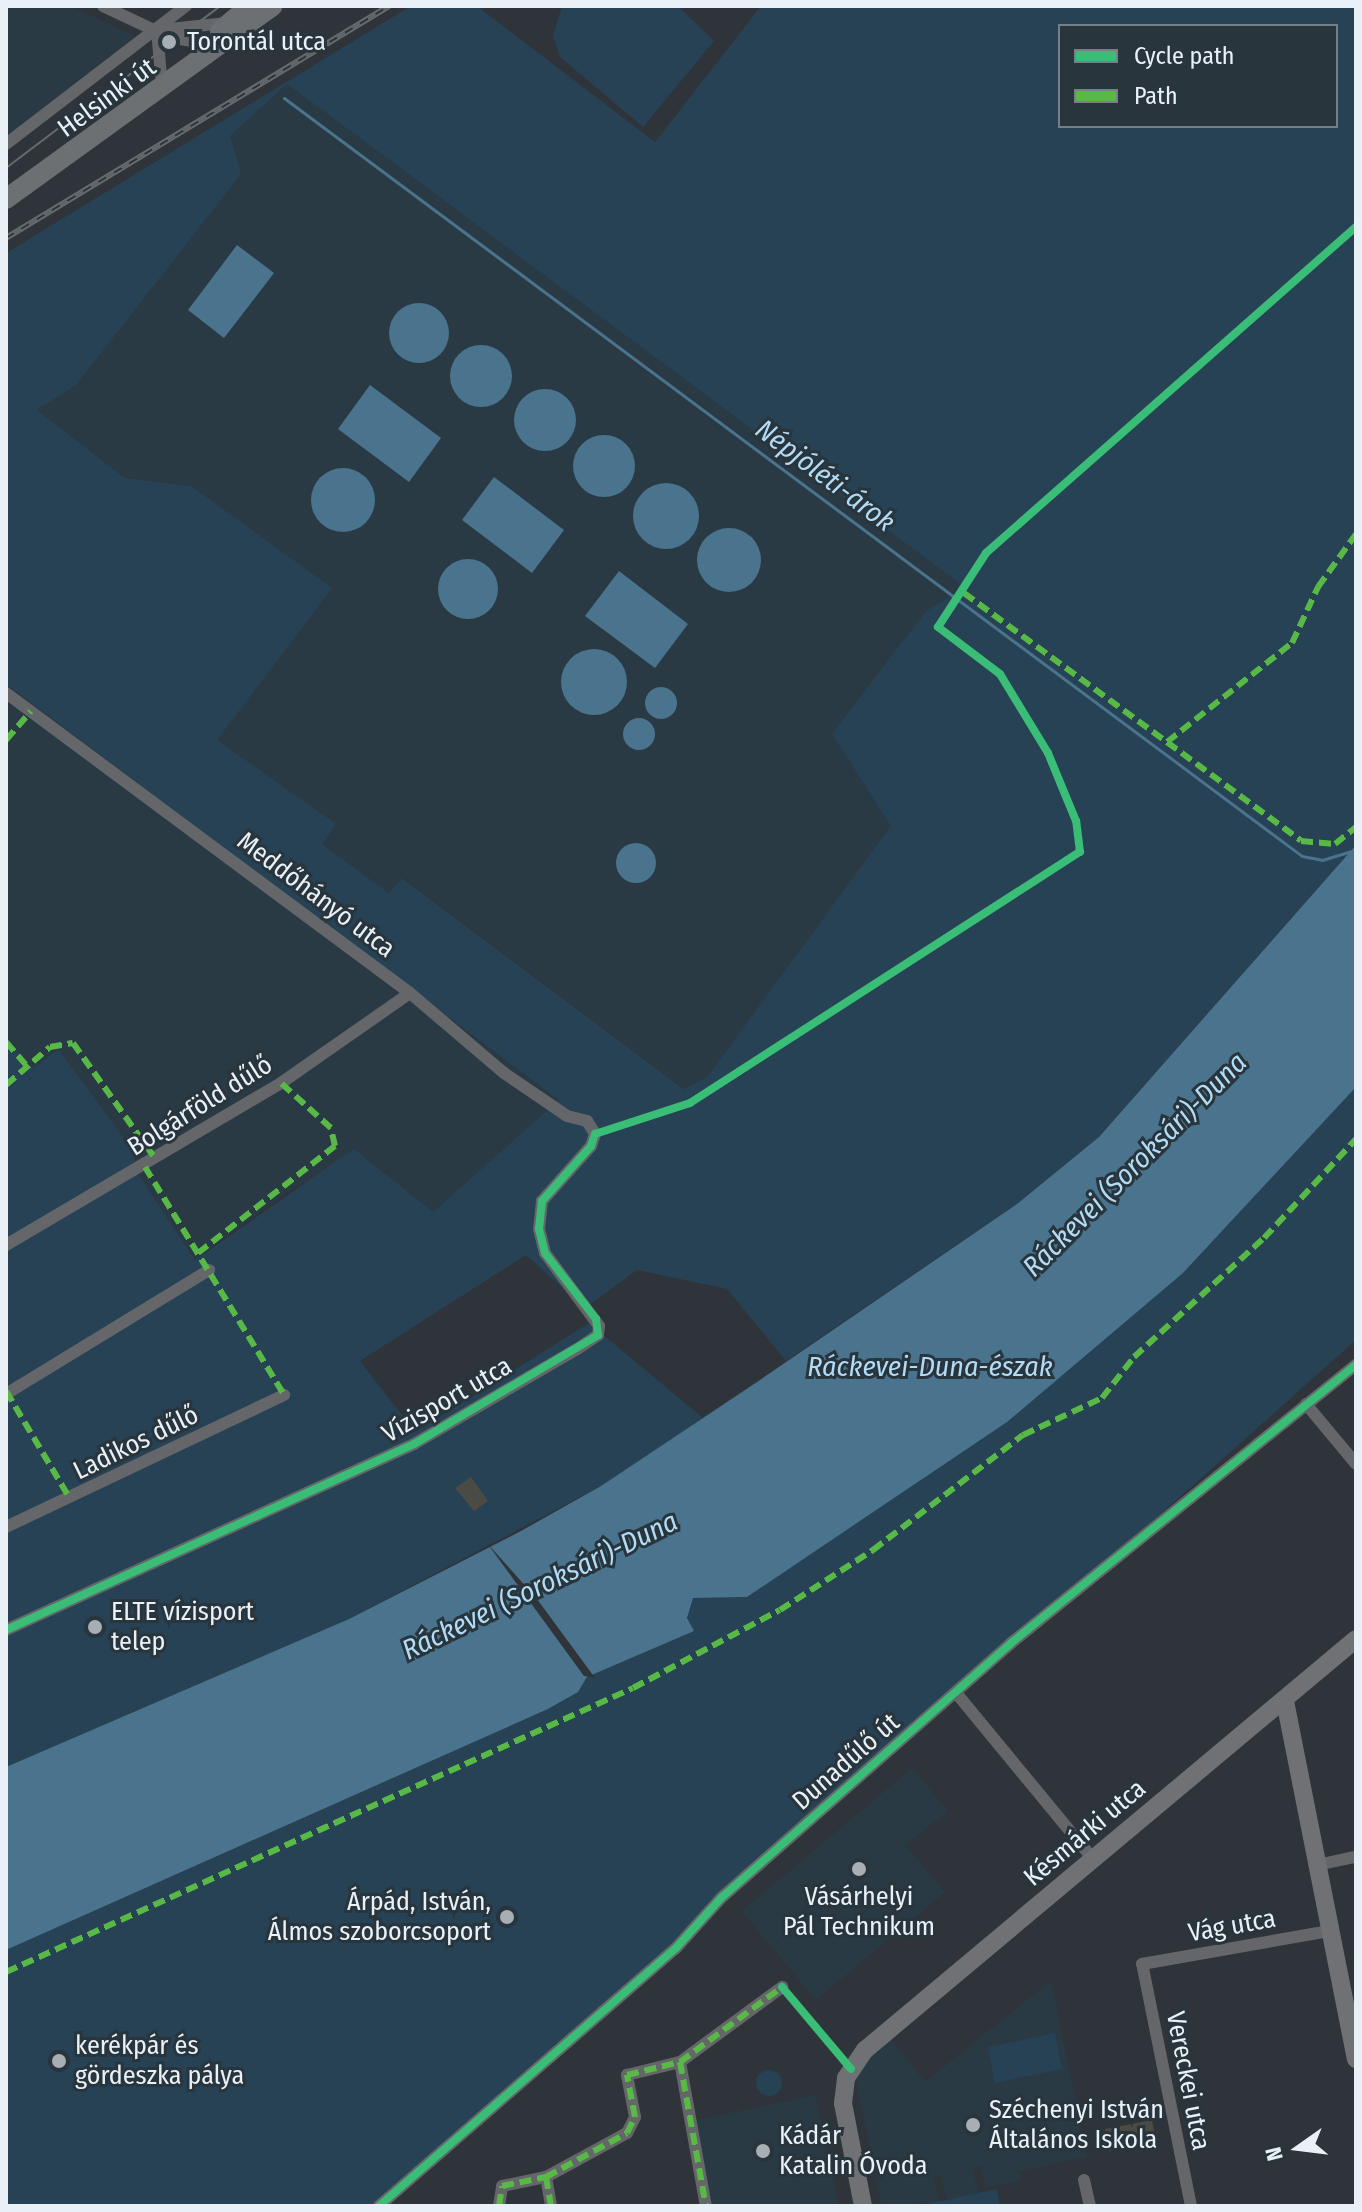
<!DOCTYPE html>
<html>
<head>
<meta charset="utf-8">
<style>
	body { margin:0 }
	#map { position:relative; width:1362px; height:2212px; overflow:hidden; background:#2e3439; font-family:"Fira Sans Condensed",sans-serif }
	div>[style] { position:absolute }
	[style*='--x'] { left:calc(var(--x)*1px); top:calc(var(--y)*1px); width:calc(var(--w)*1px); rotate:calc(var(--a)*1deg) }
	.built>* { inset:0; background:#2a3a45 }
	.green>* { inset:0; background:#264254 }
	.round { border-radius:50% }
	.water>* { inset:0; background:#4a738d }
	.pier>* { inset:0; background:#2e3439 }
	.stream>* { height:3px; margin:-1.5px; padding:0 1.5px; transform-origin:1.5px; border-radius:1.5px; background:#4a738d }
	.building>* { inset:0; background:#4a4b44 }
	.street>* { height:12px; margin:-6px; padding:0 6px; transform-origin:6px; border-radius:6px; background:#646669 }
	.secondary>* { height:18px; margin:-9px; padding:0 9px; transform-origin:9px; border-radius:9px; background:#6f7174 }
	.primary>* { height:20px; margin:-10px; padding:0 10px; transform-origin:10px; border-radius:10px; background:#6c7073 }
	.tram>* { height:2px; margin:-1px; padding:0 1px; transform-origin:1px; border-radius:1px; background:#666a6d }
	.rail>* { height:6px; margin-top:-3px; transform-origin:0; background:repeating-linear-gradient(90deg,#29353d 0 9px,#666a6d 0 18px); box-sizing:border-box; border-block:2px solid #666a6d }
	.quiet>* { height:6px; margin-top:-3px; transform-origin:0; background:repeating-linear-gradient(90deg,#58b947 0 12px,transparent 0 18px) }
	.cycleway>* { height:8px; margin:-4px; padding:0 4px; transform-origin:4px; border-radius:4px; background:#3abd76 }
	.dots>* { width:22px; height:22px; translate:-50% -50%; box-sizing:border-box; border:4px solid #29353d; border-radius:50% }
	span { translate:-50% -50%; white-space:nowrap; text-align:center; line-height:1.15; -webkit-text-stroke:6px #29353d; paint-order:stroke }
	.poi-label { font-size:26px; color:#e9f1f6 }
	.left { translate:0 -50%; text-align:left }
	.right { translate:-100% -50%; text-align:right }
	.street-label { font-size:26px; color:#e9f1f6 }
	.water-label { font-size:28px; color:#b2dbf6; font-style:italic }
	.frame { position:absolute; inset:0; border:8px solid #e9f1f6; pointer-events:none }
	.legend { position:absolute; left:1058px; top:24px; width:280px; height:104px; box-sizing:border-box; background:#29353d; border:2px solid #768087; margin:0; padding:10px 14px; list-style:none; font-size:24px; color:#e9f1f6 }
	.legend li { display:flex; align-items:center; gap:16px; height:40px }
	.legend b { width:40px; border:2px solid #768087 }
	.north { position:absolute; left:1258px; top:2108px; width:80px; height:80px; -webkit-text-stroke:6px #29353d; paint-order:stroke; rotate:256deg; font-size:22px; font-weight:700; line-height:32px; text-align:center; color:#e9f1f6 }
	.north::after { content:''; display:block; margin:auto; width:28px; height:36px; background:#e9f1f6; clip-path:polygon(50% 0,100% 100%,50% 72%,0 100%) }
</style>
</head>
<body>
<div id="map">
	<div class="built">
		<i style="clip-path:polygon(6px 6px,71px 6px,136px 37px,6px 136px)"></i>
		<i style="clip-path:polygon(287px 84px,959px 583px,955px 594px,923px 615px,892px 826px,707px 1077px,685px 1089px,403px 878px,389px 893px,322px 844px,335px 824px,216px 740px,191px 486px,125px 478px,37px 410px,76px 384px,230px 136px)"></i>
		<i style="clip-path:polygon(6px 684px,255px 868px,560px 1100px,433px 1212px,296px 1186px,195px 1260px,58px 1049px,33px 1068px,6px 1039px)"></i>
		<i style="clip-path:polygon(912px 1768px,948px 1811px,906px 1845px,945px 1892px,816px 2000px,742px 1911px)"></i>
		<i style="clip-path:polygon(1051px 1981px,1087px 2157px,1019px 2171px,1020px 2181px,985px 2188px,981px 2166px,973px 2168px,978px 2193px,947px 2200px,941px 2175px,934px 2176px,939px 2202px,882px 2206px,856px 2082px,865px 2056px,889px 2037px,925px 2082px)"></i>
		<i style="clip-path:polygon(815px 2095px,839px 2206px,711px 2206px,693px 2121px)"></i>
	</div>
	<div class="green">
		<i style="clip-path:polygon(evenodd,411px 6px,477px 6px,655px 142px,761px 6px,1356px 6px,1356px 845px,1099px 1137px,1017px 1204px,786px 1361px,727px 1289px,637px 1270px,585px 1308px,526px 1255px,360px 1361px,415px 1432px,589px 1323px,703px 1418px,601px 1486px,349px 1619px,6px 1767px,6px 1039px,33px 1068px,58px 1049px,137px 1156px,132px 1164px,195px 1260px,354px 1149px,433px 1212px,559px 1100px,6px 684px,6px 253px,411px 6px,1060px 26px,1336px 26px,1336px 126px,1060px 126px,1060px 26px,411px 6px,287px 84px,959px 583px,955px 594px,926px 611px,832px 734px,891px 826px,707px 1077px,684px 1089px,402px 878px,389px 893px,322px 844px,336px 824px,217px 740px,332px 588px,191px 486px,125px 478px,37px 410px,76px 385px,241px 174px,230px 136px,287px 84px)"></i>
		<i style="clip-path:polygon(562px 6px,678px 6px,714px 41px,643px 127px,560px 57px,553px 35px)"></i>
		<i style="clip-path:polygon(1356px 1087px,1356px 1340px,385px 2206px,6px 2206px,6px 1950px,548px 1709px,578px 1692px,587px 1677px,693px 1631px,687px 1618px,692px 1598px,747px 1597px,1183px 1273px)"></i>
		<i style="clip-path:polygon(1055px 2033px,1062px 2069px,995px 2083px,988px 2047px)"></i>
		<i class="round" style="left:756px;top:2070px;width:26px;height:26px"></i>
		<i style="clip-path:polygon(997px 2189px,1000px 2206px,918px 2206px,978px 2193px)"></i>
	</div>
	<div class="water">
		<i style="clip-path:polygon(237px 245px,274px 273px,224px 338px,188px 310px)"></i>
		<i class="round" style="left:389px;top:303px;width:60px;height:60px"></i>
		<i class="round" style="left:450px;top:345px;width:62px;height:62px"></i>
		<i style="clip-path:polygon(370px 385px,441px 438px,409px 482px,338px 429px)"></i>
		<i class="round" style="left:514px;top:389px;width:62px;height:62px"></i>
		<i class="round" style="left:573px;top:435px;width:62px;height:62px"></i>
		<i class="round" style="left:311px;top:468px;width:64px;height:64px"></i>
		<i style="clip-path:polygon(494px 477px,564px 530px,532px 573px,462px 520px)"></i>
		<i class="round" style="left:633px;top:483px;width:66px;height:66px"></i>
		<i class="round" style="left:697px;top:528px;width:64px;height:64px"></i>
		<i class="round" style="left:438px;top:559px;width:60px;height:60px"></i>
		<i style="clip-path:polygon(619px 571px,688px 624px,655px 668px,585px 616px)"></i>
		<i class="round" style="left:561px;top:649px;width:66px;height:66px"></i>
		<i class="round" style="left:645px;top:687px;width:32px;height:32px"></i>
		<i class="round" style="left:623px;top:718px;width:32px;height:32px"></i>
		<i class="round" style="left:616px;top:843px;width:40px;height:40px"></i>
		<i style="clip-path:polygon(1356px 845px,1356px 1087px,1183px 1273px,1007px 1422px,747px 1597px,693px 1598px,687px 1618px,694px 1631px,587px 1677px,578px 1692px,548px 1709px,6px 1950px,6px 1767px,349px 1619px,521px 1531px,601px 1486px,757px 1382px,1017px 1204px,1099px 1137px)"></i>
	</div>
	<div class="pier">
		<i style="clip-path:polygon(487px 1543px,537px 1599px,595px 1678px,584px 1676px)"></i>
	</div>
	<div class="stream">
		<i style="--x:284;--y:98;--w:1269;--a:36.67"></i>
		<i style="--x:1302;--y:856;--w:20;--a:11"></i>
		<i style="--x:1322;--y:860;--w:30;--a:-17"></i>
	</div>
	<div class="building">
		<i style="clip-path:polygon(471px 1477px,488px 1501px,474px 1511px,455px 1488px)"></i>
		<i style="clip-path:polygon(1152px 2120px,1156px 2142px,1109px 2151px,1105px 2129px)"></i>
	</div>
	<div class="street">
		<i style="--x:103;--y:6;--w:73;--a:25.2"></i>
		<i style="--x:169;--y:37;--w:52;--a:10"></i>
		<i style="--x:157;--y:30;--w:46;--a:85"></i>
		<i style="--x:160;--y:30;--w:65;--a:-6.1"></i>
		<i style="--x:6;--y:144;--w:227;--a:-37.5"></i>
		<i style="--x:6;--y:693;--w:503;--a:36.6"></i>
		<i style="--x:410;--y:993;--w:123;--a:40.4"></i>
		<i style="--x:504;--y:1073;--w:76;--a:34.3"></i>
		<i style="--x:567;--y:1116;--w:21;--a:14"></i>
		<i style="--x:587;--y:1121;--w:15;--a:58"></i>
		<i style="--x:595;--y:1134;--w:13;--a:108"></i>
		<i style="--x:591;--y:1146;--w:74;--a:131.7"></i>
		<i style="--x:542;--y:1201;--w:28;--a:96"></i>
		<i style="--x:539;--y:1229;--w:25;--a:76"></i>
		<i style="--x:545;--y:1253;--w:91;--a:53.5"></i>
		<i style="--x:599;--y:1326;--w:9;--a:96"></i>
		<i style="--x:598;--y:1335;--w:25;--a:146"></i>
		<i style="--x:577;--y:1349;--w:189;--a:149.8"></i>
		<i style="--x:414;--y:1444;--w:448;--a:155.5"></i>
		<i style="--x:6;--y:1245;--w:319;--a:-30.5"></i>
		<i style="--x:281;--y:1083;--w:157;--a:-34.9"></i>
		<i style="--x:6;--y:1394;--w:238;--a:-31.4"></i>
		<i style="--x:1306;--y:1404;--w:78;--a:50.2"></i>
		<i style="--x:6;--y:1527;--w:308;--a:-25.4"></i>
		<i style="--x:957;--y:1694;--w:215;--a:50.5"></i>
		<i style="--x:1317;--y:1865;--w:40;--a:-12"></i>
		<i style="--x:680;--y:2062;--w:146;--a:79.8"></i>
		<i style="--x:546;--y:2177;--w:29;--a:80"></i>
		<i style="--x:1084;--y:2180;--w:27;--a:77"></i>
		<i style="--x:379;--y:2206;--w:393;--a:-41"></i>
		<i style="--x:676;--y:1948;--w:67;--a:-48"></i>
		<i style="--x:721;--y:1898;--w:386;--a:-41.3"></i>
		<i style="--x:1011;--y:1643;--w:443;--a:-38.9"></i>
		<i style="--x:499;--y:2206;--w:20;--a:-81"></i>
		<i style="--x:502;--y:2186;--w:45;--a:-11.6"></i>
		<i style="--x:546;--y:2177;--w:92;--a:-28.5"></i>
		<i style="--x:627;--y:2133;--w:18;--a:-63"></i>
		<i style="--x:635;--y:2117;--w:43;--a:-100.8"></i>
		<i style="--x:627;--y:2075;--w:55;--a:-13.8"></i>
		<i style="--x:680;--y:2062;--w:127;--a:-36.3"></i>
		<i style="--x:1191;--y:2206;--w:247;--a:-101.4"></i>
		<i style="--x:1142;--y:1964;--w:190;--a:-10"></i>
	</div>
	<div class="secondary">
		<i style="--x:1285;--y:1701;--w:365;--a:78.8"></i>
		<i style="--x:863;--y:2206;--w:105;--a:-101"></i>
		<i style="--x:843;--y:2103;--w:25;--a:-83"></i>
		<i style="--x:846;--y:2078;--w:34;--a:-56"></i>
		<i style="--x:865;--y:2050;--w:640;--a:-39.93"></i>
	</div>
	<div class="primary">
		<i style="--x:220;--y:31;--w:39;--a:-40"></i>
		<i style="--x:6;--y:199;--w:329;--a:-35.9"></i>
	</div>
	<div class="tram">
		<i style="--x:6;--y:168;--w:268;--a:-37.1"></i>
	</div>
	<div class="rail">
		<i style="--x:6;--y:238;--w:448;--a:-31.2"></i>
	</div>
	<div class="quiet">
		<i style="--x:964;--y:593;--w:418;--a:36.3"></i>
		<i style="--x:1301;--y:841;--w:34;--a:5"></i>
		<i style="--x:1335;--y:844;--w:27;--a:-39"></i>
		<i style="--x:6;--y:740;--w:38;--a:-49"></i>
		<i style="--x:1167;--y:742;--w:159;--a:-38.4"></i>
		<i style="--x:1292;--y:643;--w:62;--a:-65.1"></i>
		<i style="--x:1318;--y:587;--w:65;--a:-54.4"></i>
		<i style="--x:6;--y:1042;--w:33;--a:49"></i>
		<i style="--x:6;--y:1085;--w:58;--a:-40.8"></i>
		<i style="--x:50;--y:1047;--w:23;--a:-10"></i>
		<i style="--x:73;--y:1043;--w:143;--a:54.6"></i>
		<i style="--x:145;--y:1167;--w:267;--a:58.6"></i>
		<i style="--x:198;--y:1253;--w:174;--a:-38"></i>
		<i style="--x:335;--y:1146;--w:18;--a:-103"></i>
		<i style="--x:331;--y:1128;--w:67;--a:-138"></i>
		<i style="--x:6;--y:1391;--w:126;--a:59.3"></i>
		<i style="--x:6;--y:1972;--w:688;--a:-24.37"></i>
		<i style="--x:633;--y:1688;--w:166;--a:-28"></i>
		<i style="--x:780;--y:1610;--w:111;--a:-32.8"></i>
		<i style="--x:873;--y:1550;--w:189;--a:-37.5"></i>
		<i style="--x:1023;--y:1435;--w:87;--a:-25.1"></i>
		<i style="--x:1102;--y:1398;--w:52;--a:-52"></i>
		<i style="--x:1134;--y:1357;--w:176;--a:-42.5"></i>
		<i style="--x:1264;--y:1238;--w:135;--a:-47.1"></i>
		<i style="--x:680;--y:2062;--w:146;--a:79.8"></i>
		<i style="--x:546;--y:2177;--w:29;--a:80"></i>
		<i style="--x:499;--y:2206;--w:20;--a:-81"></i>
		<i style="--x:502;--y:2186;--w:45;--a:-11.6"></i>
		<i style="--x:546;--y:2177;--w:92;--a:-28.5"></i>
		<i style="--x:627;--y:2133;--w:18;--a:-63"></i>
		<i style="--x:635;--y:2117;--w:43;--a:-100.8"></i>
		<i style="--x:627;--y:2075;--w:55;--a:-13.8"></i>
		<i style="--x:680;--y:2062;--w:127;--a:-36.3"></i>
	</div>
	<div class="cycleway">
		<i style="--x:6;--y:1630;--w:448;--a:-24.5"></i>
		<i style="--x:414;--y:1444;--w:214;--a:-30.6"></i>
		<i style="--x:598;--y:1335;--w:16;--a:-97"></i>
		<i style="--x:596;--y:1319;--w:83;--a:-127.7"></i>
		<i style="--x:545;--y:1253;--w:25;--a:-104"></i>
		<i style="--x:539;--y:1229;--w:28;--a:-84"></i>
		<i style="--x:542;--y:1201;--w:74;--a:-48.3"></i>
		<i style="--x:591;--y:1146;--w:13;--a:-72"></i>
		<i style="--x:595;--y:1134;--w:100;--a:-18.1"></i>
		<i style="--x:690;--y:1103;--w:464;--a:-32.8"></i>
		<i style="--x:1080;--y:852;--w:31;--a:-97"></i>
		<i style="--x:1076;--y:821;--w:74;--a:-112.4"></i>
		<i style="--x:1048;--y:753;--w:92;--a:-121.3"></i>
		<i style="--x:1000;--y:674;--w:78;--a:-142.8"></i>
		<i style="--x:938;--y:627;--w:88;--a:-57"></i>
		<i style="--x:986;--y:553;--w:493;--a:-41.4"></i>
		<i style="--x:782;--y:1987;--w:107;--a:49.9"></i>
		<i style="--x:379;--y:2206;--w:393;--a:-41"></i>
		<i style="--x:676;--y:1948;--w:67;--a:-48"></i>
		<i style="--x:721;--y:1898;--w:386;--a:-41.3"></i>
		<i style="--x:1011;--y:1643;--w:443;--a:-38.9"></i>
	</div>
	<div class="dots">
		<i style="left:169px;top:42px;background:#a8afb4"></i>
		<i style="left:95px;top:1627px;background:#a8afb4"></i>
		<i style="left:859px;top:1869px;background:#a8afb4"></i>
		<i style="left:507px;top:1917px;background:#a8afb4"></i>
		<i style="left:59px;top:2061px;background:#a8afb4"></i>
		<i style="left:973px;top:2125px;background:#a8afb4"></i>
		<i style="left:763px;top:2151px;background:#a8afb4"></i>
	</div>
	<div class="poi-label">
		<span class="left" style="left:187px;top:42px">Torontál utca</span>
		<span class="left" style="left:111px;top:1627px">ELTE vízisport<br>telep</span>
		<span style="left:859px;top:1912px">Vásárhelyi<br>Pál Technikum</span>
		<span class="right" style="left:491px;top:1917px">Árpád, István,<br>Álmos szoborcsoport</span>
		<span class="left" style="left:75px;top:2061px">kerékpár és<br>gördeszka pálya</span>
		<span class="left" style="left:989px;top:2125px">Széchenyi István<br>Általános Iskola</span>
		<span class="left" style="left:779px;top:2151px">Kádár<br>Katalin Óvoda</span>
	</div>
	<div class="street-label">
		<span style="left:107px;top:98px;rotate:-36deg">Helsinki út</span>
		<span style="left:316px;top:895px;rotate:37deg">Meddőhányó utca</span>
		<span style="left:200px;top:1106px;rotate:-32deg">Bolgárföld dűlő</span>
		<span style="left:447px;top:1400px;rotate:-30deg">Vízisport utca</span>
		<span style="left:136px;top:1443px;rotate:-26deg">Ladikos dűlő</span>
		<span style="left:846px;top:1762px;rotate:-41deg">Dunadűlő út</span>
		<span style="left:1085px;top:1833px;rotate:-40deg">Késmárki utca</span>
		<span style="left:1232px;top:1926px;rotate:-10deg">Vág utca</span>
		<span style="left:1188px;top:2081px;rotate:79deg">Vereckei utca</span>
	</div>
	<div class="water-label">
		<span style="left:825px;top:476px;rotate:37deg">Népjóléti-árok</span>
		<span style="left:1135px;top:1165px;rotate:-45deg">Ráckevei (Soroksári)-Duna</span>
		<span style="left:930px;top:1367px">Ráckevei-Duna-észak</span>
		<span style="left:540px;top:1586px;rotate:-26deg">Ráckevei (Soroksári)-Duna</span>
	</div>
	<div class="frame"></div>
	<ul class="legend">
	<li><b style="height:10px;background:#3abd76"></b>Cycle path</li>
	<li><b style="height:10px;background:#58b947"></b>Path</li>
	</ul>
	<div class="north">N</div>
</div>
</body>
</html>
